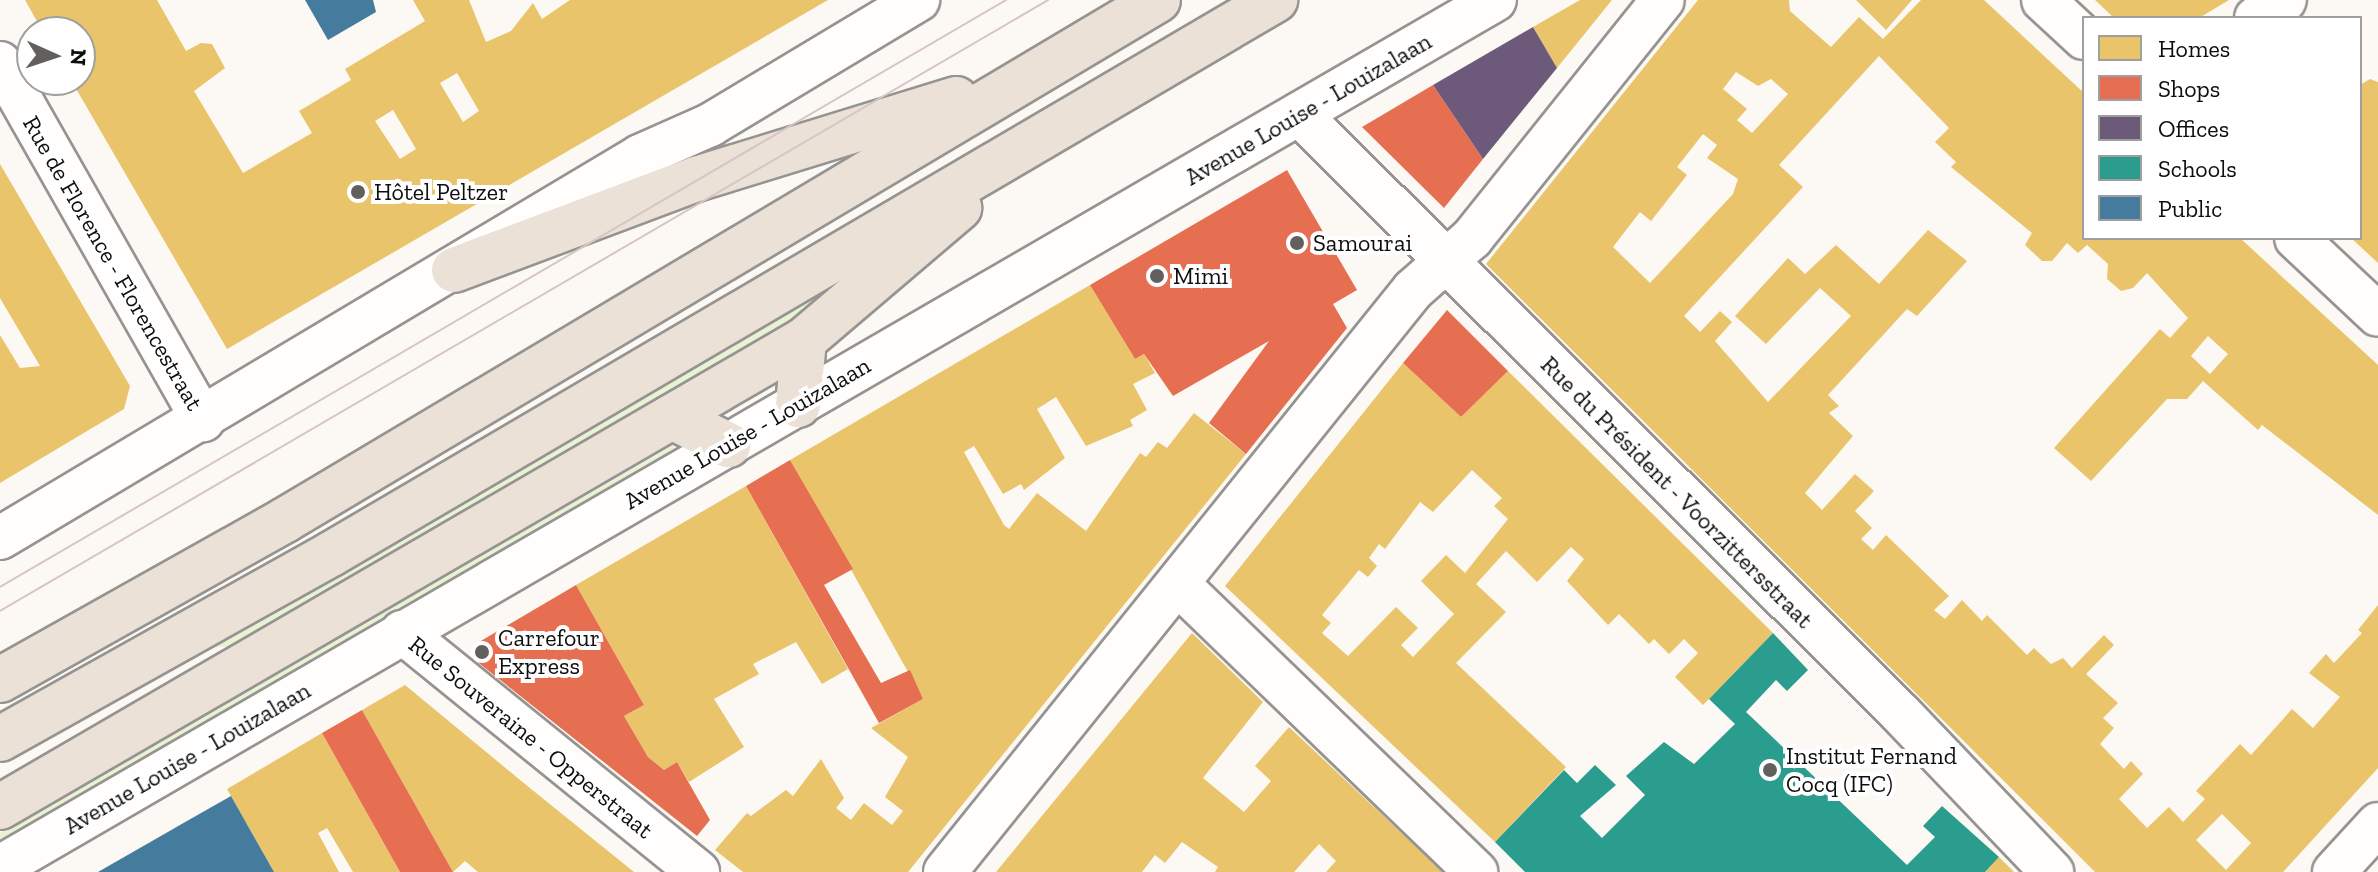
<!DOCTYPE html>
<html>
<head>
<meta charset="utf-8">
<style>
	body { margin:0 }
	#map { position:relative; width:2378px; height:872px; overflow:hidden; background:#fcf9f4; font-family:"Zilla Slab",serif }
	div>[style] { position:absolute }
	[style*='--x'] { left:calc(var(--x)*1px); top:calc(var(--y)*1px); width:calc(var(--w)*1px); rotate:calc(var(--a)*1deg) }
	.green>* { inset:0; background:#e9f2d2 }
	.homes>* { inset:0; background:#e9c46a }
	.shops>* { inset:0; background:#e76f51 }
	.offices>* { inset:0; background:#6d597a }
	.schools>* { inset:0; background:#2a9d8f }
	.public>* { inset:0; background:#457b9d }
	.roads { filter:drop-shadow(2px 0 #959492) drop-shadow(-2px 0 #959492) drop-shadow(0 2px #959492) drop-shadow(0 -2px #959492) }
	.minor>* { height:42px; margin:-21px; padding:0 21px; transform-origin:21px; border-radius:21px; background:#fffefd }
	.trunk>* { height:44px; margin:-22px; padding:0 22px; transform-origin:22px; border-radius:22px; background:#ece1d7 }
	.tram>* { height:2px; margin:-1px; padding:0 1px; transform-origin:1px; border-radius:1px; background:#d8c4c7 }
	.dots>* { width:22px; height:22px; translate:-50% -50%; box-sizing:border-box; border:4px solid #fff; border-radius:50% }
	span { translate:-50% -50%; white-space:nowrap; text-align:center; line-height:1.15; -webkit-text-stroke:8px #fff; paint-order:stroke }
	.street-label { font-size:24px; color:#0e0e0e }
	.poi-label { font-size:24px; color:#0e0e0e }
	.left { translate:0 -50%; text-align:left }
	.legend { position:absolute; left:2082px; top:16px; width:280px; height:224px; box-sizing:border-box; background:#fff; border:2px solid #9f9f9f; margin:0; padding:10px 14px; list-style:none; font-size:24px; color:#0e0e0e }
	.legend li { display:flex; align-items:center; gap:16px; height:40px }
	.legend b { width:40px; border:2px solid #9f9f9f }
	.north { position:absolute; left:16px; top:16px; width:80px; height:80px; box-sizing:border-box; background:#fff; border:2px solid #9f9f9f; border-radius:50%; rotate:93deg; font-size:22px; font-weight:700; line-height:32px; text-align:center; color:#0e0e0e }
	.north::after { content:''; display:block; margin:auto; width:28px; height:36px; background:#61605e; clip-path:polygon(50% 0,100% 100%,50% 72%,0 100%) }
</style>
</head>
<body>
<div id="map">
	<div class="green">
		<i style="clip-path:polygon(829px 274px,839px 282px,809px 312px,234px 646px,207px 648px)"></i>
		<i style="clip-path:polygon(672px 446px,678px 450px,0 850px,0 833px)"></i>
	</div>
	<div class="homes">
		<i style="clip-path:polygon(evenodd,25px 0,157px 0,186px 51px,201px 43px,212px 44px,225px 68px,194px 91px,243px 173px,312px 133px,299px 111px,351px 80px,345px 69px,425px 21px,413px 0,469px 0,486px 42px,511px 31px,533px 3px,542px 19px,570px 0,828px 0,227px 349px,71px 80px,80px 80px,80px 32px,43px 32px,25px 0,457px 73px,479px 111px,463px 122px,440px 83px,457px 73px,25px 0,393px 110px,416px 149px,400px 159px,375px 121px,393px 110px)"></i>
		<i style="clip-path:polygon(1580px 0,1612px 0,1557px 68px,1533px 27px)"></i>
		<i style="clip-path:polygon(evenodd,1698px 0,1789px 0,1790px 11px,1831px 47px,1859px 17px,1883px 39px,1921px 0,1984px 0,2084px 93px,2084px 238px,2240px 238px,2378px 365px,2378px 515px,2262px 425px,2258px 430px,2203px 381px,2187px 399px,2167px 399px,2091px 481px,2054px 448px,2160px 329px,2170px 338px,2188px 318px,2147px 273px,2133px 288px,2121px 291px,2107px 279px,2108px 264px,2087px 245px,2078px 253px,2067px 243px,2052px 261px,2042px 261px,2025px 245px,2032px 233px,1951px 167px,1956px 162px,1935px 142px,1949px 128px,1879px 56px,1779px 165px,1803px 187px,1684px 316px,1700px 332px,1720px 311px,1732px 322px,1715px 341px,1768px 402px,1851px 316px,1820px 288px,1766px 344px,1735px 316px,1788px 258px,1805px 274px,1836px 245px,1879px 284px,1928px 230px,1967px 261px,1917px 316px,1907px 309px,1828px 395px,1839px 406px,1829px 413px,1853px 436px,1805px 493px,1822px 510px,1855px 474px,1874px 491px,1855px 511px,1872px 528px,1861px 539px,1873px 550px,1886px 535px,1949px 596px,1934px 610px,1945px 619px,1962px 600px,1982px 621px,1987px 615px,2027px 655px,2034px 648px,2051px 664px,2063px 658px,2072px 668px,2104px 635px,2114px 645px,2086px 674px,2118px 703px,2103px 718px,2114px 728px,2100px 744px,2124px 769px,2131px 761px,2143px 774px,2119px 799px,2147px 828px,2169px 807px,2183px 822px,2205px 799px,2196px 791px,2240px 744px,2251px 755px,2292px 709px,2313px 728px,2340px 697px,2309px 673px,2326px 654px,2334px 663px,2362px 633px,2358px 630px,2378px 605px,2378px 768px,2283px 872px,2095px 872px,1486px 264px,1698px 0,1736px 72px,1758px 86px,1771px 79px,1788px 94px,1752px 133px,1737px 120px,1747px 109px,1723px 89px,1736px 72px,1698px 0,1703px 134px,1717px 145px,1707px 158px,1738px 179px,1733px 194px,1650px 283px,1613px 247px,1640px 212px,1651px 221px,1687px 175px,1677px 167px,1703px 134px,1698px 0,2208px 336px,2228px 354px,2210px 374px,2191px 356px,2208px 336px,1698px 0,2222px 814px,2251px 843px,2226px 870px,2196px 840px,2222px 814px)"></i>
		<i style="clip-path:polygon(1856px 0,1912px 0,1886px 30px)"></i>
		<i style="clip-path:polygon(2095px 0,2229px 0,2199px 18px,2114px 18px)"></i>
		<i style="clip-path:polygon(2370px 79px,2378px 82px,2378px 263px,2351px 238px,2360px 238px,2360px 85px)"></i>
		<i style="clip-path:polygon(0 164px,130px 386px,124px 409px,0 483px,0 335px,20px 368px,40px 366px,0 298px)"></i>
		<i style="clip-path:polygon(1090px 285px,1135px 359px,1144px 354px,1155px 373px,1133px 384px,1147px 410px,1130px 420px,1133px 426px,1086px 446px,1056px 397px,1037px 409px,1065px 458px,1024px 490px,1021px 484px,1003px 494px,974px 446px,964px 452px,1004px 525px,1009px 529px,1037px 493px,1086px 531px,1140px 453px,1146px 457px,1158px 442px,1167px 448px,1194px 413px,1246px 454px,908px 872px,743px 872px,715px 850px,747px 813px,751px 816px,786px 790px,793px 796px,821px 759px,844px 798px,836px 808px,851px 820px,864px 803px,892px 825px,903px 811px,885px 797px,908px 757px,871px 728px,923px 699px,790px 460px)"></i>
		<i style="clip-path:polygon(evenodd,1403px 363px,1461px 417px,1508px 371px,1773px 633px,1703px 705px,1675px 677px,1698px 653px,1684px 639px,1669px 654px,1654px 639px,1649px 644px,1619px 614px,1608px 625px,1567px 581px,1584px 559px,1571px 547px,1537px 582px,1506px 551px,1476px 584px,1506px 612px,1456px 663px,1566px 767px,1495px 842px,1225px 586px,1403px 363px,1472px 470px,1502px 498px,1494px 506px,1508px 519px,1465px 573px,1446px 555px,1421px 581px,1454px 614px,1413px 657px,1401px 645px,1418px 628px,1396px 607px,1348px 656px,1322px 633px,1331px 623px,1322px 615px,1359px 570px,1368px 577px,1377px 566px,1369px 558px,1379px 544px,1385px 549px,1420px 502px,1433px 512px,1472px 470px)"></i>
		<i style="clip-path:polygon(746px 486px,848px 669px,822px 684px,796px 642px,753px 664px,759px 674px,714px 699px,744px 747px,689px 782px,677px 762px,664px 770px,648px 757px,624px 716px,644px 705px,576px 585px)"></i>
		<i style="clip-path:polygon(1192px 633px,1263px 702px,1203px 778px,1244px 812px,1271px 781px,1255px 766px,1289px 727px,1443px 872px,1326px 872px,1336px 861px,1319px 844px,1294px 872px,1215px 872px,1218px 867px,1182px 842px,1165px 863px,1155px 855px,1142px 872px,996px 872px)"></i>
		<i style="clip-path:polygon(405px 685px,525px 784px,634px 872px,478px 872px,465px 861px,453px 872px,362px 710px)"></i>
		<i style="clip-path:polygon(322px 733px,400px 872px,353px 872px,327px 828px,318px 833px,339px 872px,274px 872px,227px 789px)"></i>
		<i style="clip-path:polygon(1999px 857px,2014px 872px,1985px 872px)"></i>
	</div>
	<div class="shops">
		<i style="clip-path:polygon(1433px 85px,1483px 159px,1444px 208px,1362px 127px)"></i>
		<i style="clip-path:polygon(1287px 170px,1357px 290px,1333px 304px,1347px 328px,1246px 454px,1209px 423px,1269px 341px,1173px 396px,1144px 354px,1135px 359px,1090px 285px)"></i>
		<i style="clip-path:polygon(1447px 310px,1508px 371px,1461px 417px,1403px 363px)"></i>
		<i style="clip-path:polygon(790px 460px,853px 569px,824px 585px,881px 683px,910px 670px,923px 699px,879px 723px,746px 486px)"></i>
		<i style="clip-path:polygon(576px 585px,644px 705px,624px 716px,648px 757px,664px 770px,677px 762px,710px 820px,697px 836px,475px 660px,474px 645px)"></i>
		<i style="clip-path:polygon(362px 710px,453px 872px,400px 872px,322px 733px)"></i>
	</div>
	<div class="offices">
		<i style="clip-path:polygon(1533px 27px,1557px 68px,1483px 159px,1433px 85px)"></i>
	</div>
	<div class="schools">
		<i style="clip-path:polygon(1773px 633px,1808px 670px,1787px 691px,1776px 680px,1746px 712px,1907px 865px,1935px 837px,1923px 826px,1942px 806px,1999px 857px,1985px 872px,1525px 872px,1495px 842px,1564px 770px,1577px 783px,1595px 765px,1616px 785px,1580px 816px,1602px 838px,1645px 795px,1626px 776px,1664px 742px,1694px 764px,1735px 724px,1709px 699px)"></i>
	</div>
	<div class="public">
		<i style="clip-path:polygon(305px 0,373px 0,376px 12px,328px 40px)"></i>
		<i style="clip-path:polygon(231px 796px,274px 872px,98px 872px,187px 821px)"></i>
	</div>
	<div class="roads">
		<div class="minor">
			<i style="--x:2043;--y:0;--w:56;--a:42.8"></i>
			<i style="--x:2256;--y:18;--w:34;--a:-32"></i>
			<i style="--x:0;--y:63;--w:411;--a:60.4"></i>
			<i style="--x:1299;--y:114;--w:850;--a:44.9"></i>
			<i style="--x:1901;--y:714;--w:219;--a:46.3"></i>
			<i style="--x:2296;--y:238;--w:112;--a:43.2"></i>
			<i style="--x:0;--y:538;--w:745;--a:-30.83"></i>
			<i style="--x:640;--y:156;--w:77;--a:-23.9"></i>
			<i style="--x:710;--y:125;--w:243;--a:-31"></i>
			<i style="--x:1180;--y:586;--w:412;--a:44"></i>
			<i style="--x:402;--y:632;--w:381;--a:39"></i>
			<i style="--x:0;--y:867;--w:1728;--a:-30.11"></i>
			<i style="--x:945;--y:872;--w:747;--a:-51.2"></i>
			<i style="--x:1413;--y:290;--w:79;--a:-41.4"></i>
			<i style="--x:1472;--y:238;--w:305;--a:-51.3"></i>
			<i style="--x:2334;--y:872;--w:65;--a:-47.5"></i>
		</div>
		<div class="trunk">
			<i style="--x:454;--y:270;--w:259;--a:-20.6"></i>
			<i style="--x:696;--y:179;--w:272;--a:-17.1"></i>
			<i style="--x:798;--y:405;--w:65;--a:-84.7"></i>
			<i style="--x:672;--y:417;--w:63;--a:26.6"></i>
			<i style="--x:0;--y:680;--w:327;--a:-29.3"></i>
			<i style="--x:285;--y:520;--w:1016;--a:-30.78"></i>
			<i style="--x:0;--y:739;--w:379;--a:-29.2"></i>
			<i style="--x:331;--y:554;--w:1095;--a:-30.41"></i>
			<i style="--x:0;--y:807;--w:930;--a:-30.15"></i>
			<i style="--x:804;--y:340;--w:204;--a:-40.4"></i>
		</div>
	</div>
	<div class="tram">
		<i style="--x:0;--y:587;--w:1165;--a:-30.26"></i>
		<i style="--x:0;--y:611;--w:1213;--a:-30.24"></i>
	</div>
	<div class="dots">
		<i style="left:358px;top:192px;background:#61605e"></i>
		<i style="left:1297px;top:243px;background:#61605e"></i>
		<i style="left:1157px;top:276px;background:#61605e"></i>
		<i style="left:482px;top:652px;background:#61605e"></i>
		<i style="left:1770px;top:770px;background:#61605e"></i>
	</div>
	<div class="street-label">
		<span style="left:1308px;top:109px;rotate:-30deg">Avenue Louise - Louizalaan</span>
		<span style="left:113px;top:263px;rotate:60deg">Rue de Florence - Florencestraat</span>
		<span style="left:747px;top:433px;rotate:-30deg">Avenue Louise - Louizalaan</span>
		<span style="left:1677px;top:492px;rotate:45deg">Rue du Président - Voorzittersstraat</span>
		<span style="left:531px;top:737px;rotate:39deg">Rue Souveraine - Opperstraat</span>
		<span style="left:187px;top:758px;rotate:-30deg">Avenue Louise - Louizalaan</span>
	</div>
	<div class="poi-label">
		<span class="left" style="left:374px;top:192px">Hôtel Peltzer</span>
		<span class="left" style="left:1313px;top:243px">Samourai</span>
		<span class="left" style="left:1173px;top:276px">Mimi</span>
		<span class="left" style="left:498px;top:652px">Carrefour<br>Express</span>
		<span class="left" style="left:1786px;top:770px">Institut Fernand<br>Cocq (IFC)</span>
	</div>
	<ul class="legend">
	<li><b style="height:22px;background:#e9c46a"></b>Homes</li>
	<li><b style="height:22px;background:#e76f51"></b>Shops</li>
	<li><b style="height:22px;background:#6d597a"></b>Offices</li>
	<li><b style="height:22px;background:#2a9d8f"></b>Schools</li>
	<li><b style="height:22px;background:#457b9d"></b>Public</li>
	</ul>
	<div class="north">N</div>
</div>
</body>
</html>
